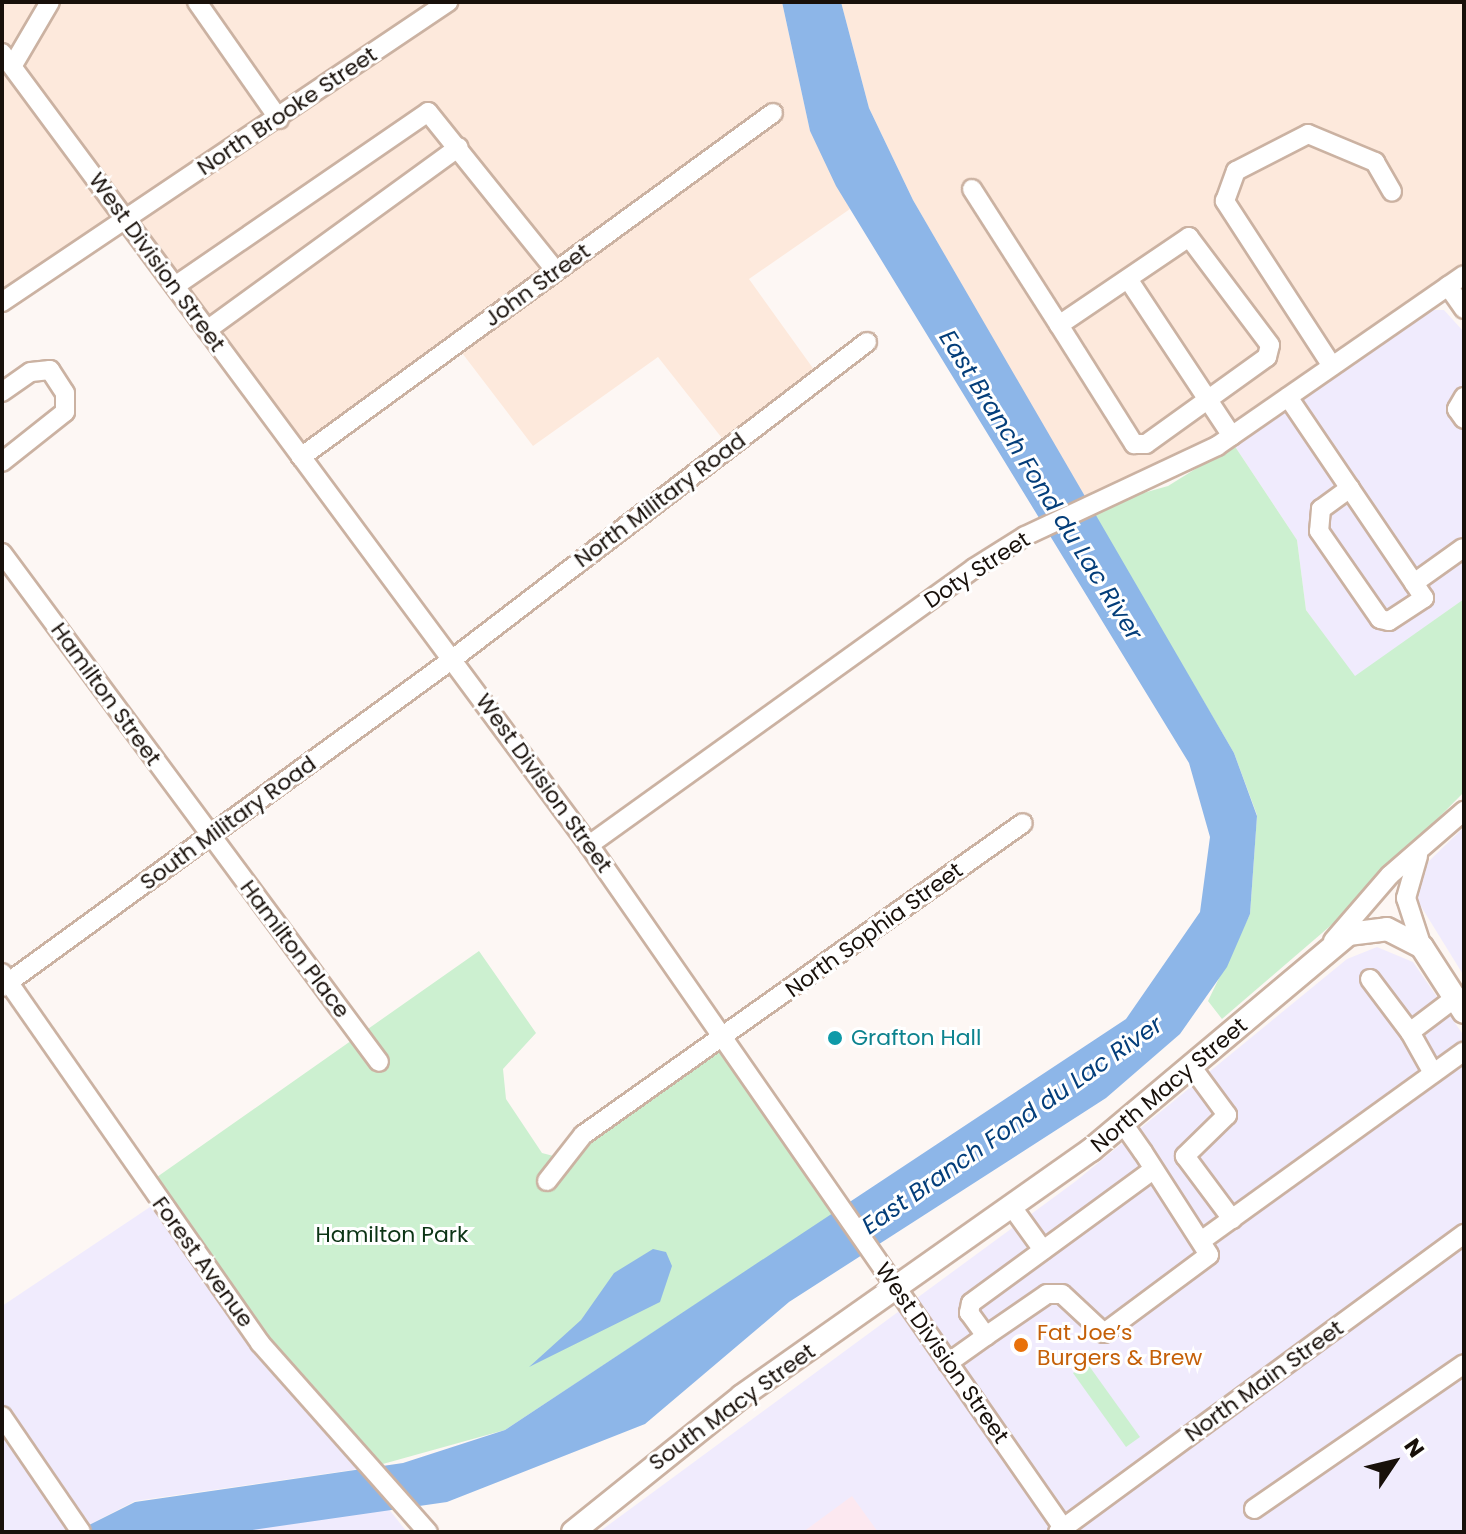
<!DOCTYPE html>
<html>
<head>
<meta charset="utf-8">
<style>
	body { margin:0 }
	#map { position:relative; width:1466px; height:1534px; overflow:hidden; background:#fdf7f4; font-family:Poppins,sans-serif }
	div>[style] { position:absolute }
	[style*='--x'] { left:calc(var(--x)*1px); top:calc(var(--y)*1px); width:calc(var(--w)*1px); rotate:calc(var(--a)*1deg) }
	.commercial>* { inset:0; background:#f0ebfd }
	.built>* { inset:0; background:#fde9dc }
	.education>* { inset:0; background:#fce8f0 }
	.green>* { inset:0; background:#ccf0d0 }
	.water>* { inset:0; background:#8db6e8 }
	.roads { filter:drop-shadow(2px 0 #cbb2a2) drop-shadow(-2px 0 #cbb2a2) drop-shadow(0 2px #cbb2a2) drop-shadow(0 -2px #cbb2a2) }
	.minor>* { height:18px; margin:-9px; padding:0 9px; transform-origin:9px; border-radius:9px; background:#fff }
	.major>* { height:22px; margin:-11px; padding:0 11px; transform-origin:11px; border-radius:11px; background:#fff }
	.dots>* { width:22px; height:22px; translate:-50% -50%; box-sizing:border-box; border:4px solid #fff; border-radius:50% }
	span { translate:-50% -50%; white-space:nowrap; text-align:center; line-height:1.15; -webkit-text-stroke:6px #fff; paint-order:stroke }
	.street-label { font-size:22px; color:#18100a }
	.culture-label { font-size:22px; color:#0d838f }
	.left { translate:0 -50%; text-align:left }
	.park-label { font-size:22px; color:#0c3415 }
	.food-label { font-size:22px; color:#c56008 }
	.water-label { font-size:24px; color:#043e7a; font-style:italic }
	.frame { position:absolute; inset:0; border:4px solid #18100a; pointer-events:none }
	.north { position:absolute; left:1354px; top:1422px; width:80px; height:80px; -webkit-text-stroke:6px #fff; paint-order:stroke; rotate:55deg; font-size:22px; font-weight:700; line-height:32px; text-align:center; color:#18100a }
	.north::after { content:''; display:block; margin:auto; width:28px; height:36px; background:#18100a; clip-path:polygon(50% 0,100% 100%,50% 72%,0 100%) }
</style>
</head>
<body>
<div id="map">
	<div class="commercial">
		<i style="clip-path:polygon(1433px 310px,1444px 310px,1464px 332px,1464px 599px,1355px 677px,1306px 610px,1297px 540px,1234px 445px)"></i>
		<i style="clip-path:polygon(1464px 827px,1464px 976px,1414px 895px,1426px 864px)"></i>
		<i style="clip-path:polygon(1377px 947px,1413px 962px,1464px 1036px,1464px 1532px,599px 1532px,1076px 1181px,1347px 959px)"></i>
		<i style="clip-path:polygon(159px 1201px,372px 1467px,135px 1501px,75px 1532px,2px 1532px,2px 1306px)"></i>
		<i style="clip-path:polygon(388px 1508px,407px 1532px,238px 1532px,302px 1518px)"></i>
	</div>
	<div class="built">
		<i style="clip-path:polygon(2px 2px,782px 2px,810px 131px,850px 209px,749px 279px,820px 378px,729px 447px,658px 357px,533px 446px,456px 345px,301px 457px,124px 218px,2px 302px)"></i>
		<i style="clip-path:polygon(841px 2px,1464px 2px,1464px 309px,1448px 286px,1217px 446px,1090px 508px,913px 200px,869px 108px)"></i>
	</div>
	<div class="education">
		<i style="clip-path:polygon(852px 1496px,878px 1532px,803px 1532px)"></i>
	</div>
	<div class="green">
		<i style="clip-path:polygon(1234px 445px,1297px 540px,1306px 610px,1355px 676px,1464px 599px,1464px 792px,1343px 915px,1222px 1019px,1208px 1001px,1250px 914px,1257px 815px,1234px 753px,1090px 508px,1168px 486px)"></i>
		<i style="clip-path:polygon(479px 951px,536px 1033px,503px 1069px,506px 1099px,542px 1153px,565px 1159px,726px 1036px,842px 1208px,505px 1430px,372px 1467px,279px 1366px,147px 1184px)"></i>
		<i style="clip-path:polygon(1087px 1363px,1140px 1437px,1126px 1447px,1073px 1373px)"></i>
	</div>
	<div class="water">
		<i style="clip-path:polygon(782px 2px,841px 2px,869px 108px,913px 200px,1234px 753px,1257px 816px,1250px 914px,1227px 967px,1180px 1034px,1106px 1098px,789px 1302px,645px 1424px,447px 1502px,238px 1532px,75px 1532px,135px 1502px,403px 1463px,505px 1430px,1126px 1019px,1200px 912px,1210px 837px,1189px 763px,836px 186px,810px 131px)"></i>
		<i style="clip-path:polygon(653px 1249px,666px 1252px,672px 1266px,660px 1302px,529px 1367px,581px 1320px,614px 1273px)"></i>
	</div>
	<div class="roads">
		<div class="minor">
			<i style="--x:197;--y:2;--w:143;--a:55"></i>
			<i style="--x:2;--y:53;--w:986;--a:53.46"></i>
			<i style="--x:589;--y:845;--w:836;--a:55.23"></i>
			<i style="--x:13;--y:65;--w:73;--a:-59.6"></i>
			<i style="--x:972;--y:189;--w:161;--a:57.4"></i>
			<i style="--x:1059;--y:325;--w:141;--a:57.8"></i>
			<i style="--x:1134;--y:444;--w:12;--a:0"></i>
			<i style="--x:1146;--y:444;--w:149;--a:-35.7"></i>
			<i style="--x:1267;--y:357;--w:12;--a:-76"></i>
			<i style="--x:1270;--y:345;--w:135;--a:-126.9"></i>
			<i style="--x:1189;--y:237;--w:157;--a:145.9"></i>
			<i style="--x:1128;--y:279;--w:188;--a:56.5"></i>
			<i style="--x:175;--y:286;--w:307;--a:-34.5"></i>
			<i style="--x:428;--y:112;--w:204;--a:51.2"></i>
			<i style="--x:1448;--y:286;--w:28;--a:55"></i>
			<i style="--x:2;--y:302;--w:538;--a:-33.93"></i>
			<i style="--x:207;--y:330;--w:311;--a:-36"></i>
			<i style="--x:1332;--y:366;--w:197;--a:-123"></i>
			<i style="--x:1225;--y:201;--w:32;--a:-70"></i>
			<i style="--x:1236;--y:171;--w:81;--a:-27.2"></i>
			<i style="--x:1308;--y:134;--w:73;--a:22.7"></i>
			<i style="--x:1375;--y:162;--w:34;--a:60"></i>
			<i style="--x:2;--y:392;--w:35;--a:-35"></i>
			<i style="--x:31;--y:372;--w:19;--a:-6"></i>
			<i style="--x:50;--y:370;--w:27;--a:57"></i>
			<i style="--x:65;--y:393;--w:19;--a:90"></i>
			<i style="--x:65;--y:412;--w:80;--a:141.6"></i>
			<i style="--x:1288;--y:397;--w:225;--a:55.9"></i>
			<i style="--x:1414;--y:583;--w:60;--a:-35.5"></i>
			<i style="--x:1464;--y:397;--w:14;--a:120"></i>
			<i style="--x:1457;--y:409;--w:12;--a:55"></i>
			<i style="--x:301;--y:457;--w:584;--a:-36.09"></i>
			<i style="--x:1350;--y:488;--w:36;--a:144"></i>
			<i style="--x:1321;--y:509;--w:22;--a:95"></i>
			<i style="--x:1319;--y:531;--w:107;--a:55.3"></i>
			<i style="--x:1380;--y:619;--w:9;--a:13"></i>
			<i style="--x:1389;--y:621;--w:42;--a:-33.3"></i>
			<i style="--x:1424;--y:598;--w:18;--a:-124"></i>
			<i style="--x:2;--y:553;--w:633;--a:53.47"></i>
			<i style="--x:589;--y:845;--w:474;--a:-35.7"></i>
			<i style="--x:974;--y:568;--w:60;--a:-32.1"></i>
			<i style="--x:1025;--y:536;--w:212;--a:-25.1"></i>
			<i style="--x:1217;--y:446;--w:300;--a:-34.7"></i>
			<i style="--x:1418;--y:856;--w:44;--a:105.9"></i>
			<i style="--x:1406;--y:898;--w:52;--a:71.9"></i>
			<i style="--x:1333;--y:941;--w:87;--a:-49.2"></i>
			<i style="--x:1390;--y:875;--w:98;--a:-40.9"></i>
			<i style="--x:2;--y:973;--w:451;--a:55.1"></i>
			<i style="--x:260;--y:1343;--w:253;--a:48.4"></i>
			<i style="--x:1370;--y:979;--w:66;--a:53"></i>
			<i style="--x:2;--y:987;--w:559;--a:-36.05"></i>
			<i style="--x:454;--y:658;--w:520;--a:-37.42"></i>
			<i style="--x:1191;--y:1066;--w:61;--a:53.7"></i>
			<i style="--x:1227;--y:1115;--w:59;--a:135.7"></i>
			<i style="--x:1185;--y:1156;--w:79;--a:53.3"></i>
			<i style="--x:1433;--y:1073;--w:47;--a:-119.3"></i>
			<i style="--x:1410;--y:1032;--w:56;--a:-37.1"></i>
			<i style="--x:1124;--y:1125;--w:33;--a:55"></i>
			<i style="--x:1143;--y:1152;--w:122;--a:57.3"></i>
			<i style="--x:1209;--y:1255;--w:131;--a:143.4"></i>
			<i style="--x:1104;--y:1333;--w:57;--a:-137.1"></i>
			<i style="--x:1062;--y:1294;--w:15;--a:180"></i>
			<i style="--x:1047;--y:1294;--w:74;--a:145.5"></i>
			<i style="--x:986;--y:1336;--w:29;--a:-126"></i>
			<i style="--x:969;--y:1313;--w:10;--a:-79"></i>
			<i style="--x:971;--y:1303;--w:225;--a:-36.2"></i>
			<i style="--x:547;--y:1181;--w:58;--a:-52"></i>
			<i style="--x:583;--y:1135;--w:539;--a:-35.34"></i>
			<i style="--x:1012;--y:1207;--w:53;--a:54.2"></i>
			<i style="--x:1201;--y:1241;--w:324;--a:-35.8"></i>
			<i style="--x:948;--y:1363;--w:47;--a:-35.4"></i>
			<i style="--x:2;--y:1416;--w:140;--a:55.7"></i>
			<i style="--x:1254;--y:1509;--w:255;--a:-34.6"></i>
			<i style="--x:1058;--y:1532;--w:504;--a:-36.28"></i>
		</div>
		<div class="major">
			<i style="--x:573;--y:1532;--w:217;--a:-38.8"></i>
			<i style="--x:742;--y:1396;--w:427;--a:-35.2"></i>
			<i style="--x:1091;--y:1150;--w:336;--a:-40"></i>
			<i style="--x:1348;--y:934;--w:39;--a:-7"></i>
			<i style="--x:1387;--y:929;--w:39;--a:27"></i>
			<i style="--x:1422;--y:947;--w:77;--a:57.1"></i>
		</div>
	</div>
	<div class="dots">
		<i style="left:835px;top:1038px;background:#0f9aa8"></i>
		<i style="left:1021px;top:1345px;background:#e8710a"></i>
	</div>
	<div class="street-label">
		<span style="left:287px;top:111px;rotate:-34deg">North Brooke Street</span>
		<span style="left:157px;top:262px;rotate:54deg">West Division Street</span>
		<span style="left:537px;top:285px;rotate:-36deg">John Street</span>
		<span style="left:660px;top:500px;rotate:-37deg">North Military Road</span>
		<span style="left:977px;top:570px;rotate:-33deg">Doty Street</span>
		<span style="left:106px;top:694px;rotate:54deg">Hamilton Street</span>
		<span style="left:544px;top:783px;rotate:54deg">West Division Street</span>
		<span style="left:228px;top:823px;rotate:-36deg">South Military Road</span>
		<span style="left:874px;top:930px;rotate:-36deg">North Sophia Street</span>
		<span style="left:295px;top:949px;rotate:53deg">Hamilton Place</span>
		<span style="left:1169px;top:1085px;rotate:-40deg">North Macy Street</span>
		<span style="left:203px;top:1262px;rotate:54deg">Forest Avenue</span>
		<span style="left:942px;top:1353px;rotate:55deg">West Division Street</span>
		<span style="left:1264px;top:1381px;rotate:-36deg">North Main Street</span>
		<span style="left:732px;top:1407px;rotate:-36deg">South Macy Street</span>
	</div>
	<div class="culture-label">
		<span class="left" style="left:851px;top:1038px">Grafton Hall</span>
	</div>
	<div class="park-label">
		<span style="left:392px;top:1235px">Hamilton Park</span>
	</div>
	<div class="food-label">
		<span class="left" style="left:1037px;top:1345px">Fat Joe’s<br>Burgers &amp; Brew</span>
	</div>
	<div class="water-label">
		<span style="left:1041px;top:485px;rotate:58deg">East Branch Fond du Lac River</span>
		<span style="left:1012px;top:1125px;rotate:-35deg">East Branch Fond du Lac River</span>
	</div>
	<div class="frame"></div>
	<div class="north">N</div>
</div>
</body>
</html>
